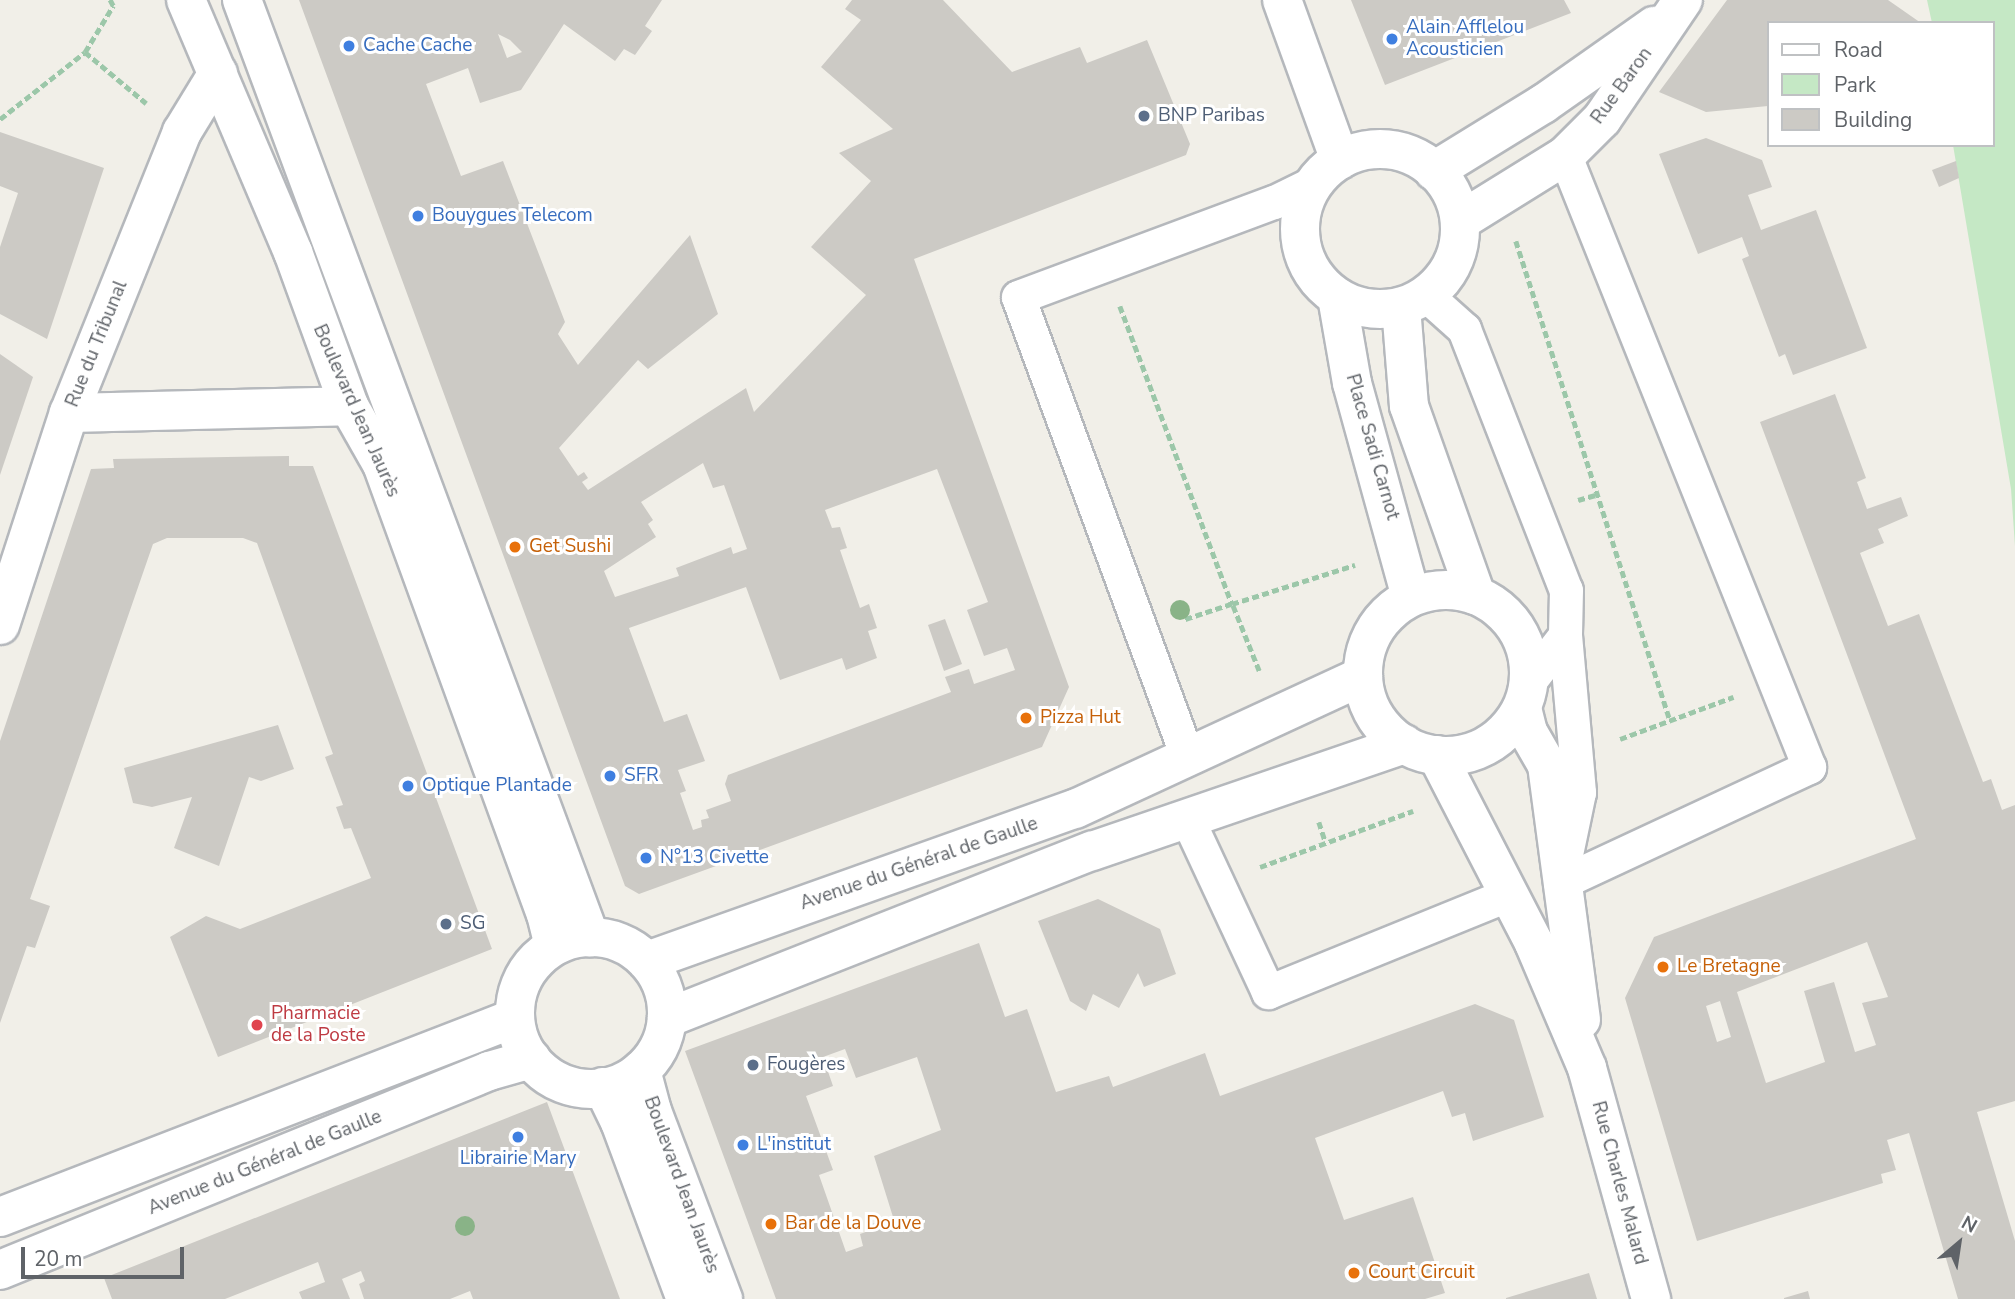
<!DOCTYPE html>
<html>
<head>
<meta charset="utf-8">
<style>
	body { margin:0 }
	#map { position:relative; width:2015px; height:1299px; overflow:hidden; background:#f1efe8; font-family:"Nunito Sans",sans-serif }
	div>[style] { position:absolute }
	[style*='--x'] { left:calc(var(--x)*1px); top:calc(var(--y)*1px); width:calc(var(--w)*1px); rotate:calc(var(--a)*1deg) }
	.green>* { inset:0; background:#c5e8c5 }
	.building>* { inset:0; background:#cccac5 }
	.path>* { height:4.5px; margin-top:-2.25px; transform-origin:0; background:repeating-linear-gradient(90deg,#9cc7a9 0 7px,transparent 0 10.5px) }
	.roads { filter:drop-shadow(2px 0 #b5b8bc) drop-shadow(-2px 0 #b5b8bc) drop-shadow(0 2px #b5b8bc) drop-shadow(0 -2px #b5b8bc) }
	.service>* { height:33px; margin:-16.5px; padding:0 16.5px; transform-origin:16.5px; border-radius:16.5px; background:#fff }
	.minor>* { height:38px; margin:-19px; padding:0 19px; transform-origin:19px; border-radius:19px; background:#fff }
	.secondary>* { height:38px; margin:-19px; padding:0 19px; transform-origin:19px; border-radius:19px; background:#fff }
	.secondary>.ring { margin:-19px; padding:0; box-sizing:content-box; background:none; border:38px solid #fff; border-radius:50% }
	.trees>* { width:20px; height:20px; margin:-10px; border-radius:50%; background:#89b387 }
	.dots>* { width:19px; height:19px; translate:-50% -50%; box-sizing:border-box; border:4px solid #fff; border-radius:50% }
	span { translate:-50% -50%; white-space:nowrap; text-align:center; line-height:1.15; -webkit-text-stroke:6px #fff; paint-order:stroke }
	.shop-label { font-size:19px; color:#366cbe }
	.left { translate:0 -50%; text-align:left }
	.street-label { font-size:19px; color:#5f6368 }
	.service-label { font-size:19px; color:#4e5e75 }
	.food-label { font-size:19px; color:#c56008 }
	.health-label { font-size:19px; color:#be3a42 }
	.legend { position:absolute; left:1767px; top:21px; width:228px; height:126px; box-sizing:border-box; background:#fff; border:2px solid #bfc1c3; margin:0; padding:9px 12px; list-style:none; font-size:21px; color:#5f6368 }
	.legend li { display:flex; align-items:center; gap:14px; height:35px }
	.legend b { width:35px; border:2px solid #bfc1c3 }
	.north { position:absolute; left:1924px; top:1208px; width:70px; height:70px; -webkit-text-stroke:5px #fff; paint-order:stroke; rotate:29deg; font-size:19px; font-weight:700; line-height:28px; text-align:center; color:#5f6368 }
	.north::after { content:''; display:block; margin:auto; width:24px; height:32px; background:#5f6368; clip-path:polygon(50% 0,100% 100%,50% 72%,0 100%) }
	.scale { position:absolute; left:21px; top:1247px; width:163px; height:32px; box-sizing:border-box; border:4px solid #5f6368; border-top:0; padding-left:9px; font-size:21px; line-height:24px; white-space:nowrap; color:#5f6368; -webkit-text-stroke:5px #fff; paint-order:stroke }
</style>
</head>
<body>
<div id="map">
	<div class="green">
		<i style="clip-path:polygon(1927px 0,2015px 0,2015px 546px,2011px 489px,1953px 145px,1992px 145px,1992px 23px,1932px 23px)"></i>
	</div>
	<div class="building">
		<i style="clip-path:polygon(evenodd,299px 0,662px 0,645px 26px,652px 31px,635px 55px,624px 49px,615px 61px,564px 24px,521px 90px,480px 103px,468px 68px,426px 84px,461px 176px,503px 161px,565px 322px,558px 334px,578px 365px,690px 235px,718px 314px,648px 369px,638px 360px,559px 448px,578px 476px,584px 472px,588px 478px,582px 482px,588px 490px,746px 388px,754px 412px,866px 295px,811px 247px,871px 181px,839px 153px,893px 129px,821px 67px,861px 20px,845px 9px,852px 0,943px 0,1012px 72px,1080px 47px,1087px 63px,1147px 40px,1190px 144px,1186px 155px,914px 259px,1069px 687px,1042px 747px,639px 894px,625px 886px,299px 0,498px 34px,510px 40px,522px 52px,507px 58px,498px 34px,299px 0,703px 463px,713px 488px,724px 485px,747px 549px,733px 554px,731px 547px,676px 568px,679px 576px,615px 597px,604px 571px,656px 537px,648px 524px,653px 520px,641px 502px,703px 463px,299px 0,937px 469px,988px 602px,967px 610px,984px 656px,1007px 648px,1015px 670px,974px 684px,969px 669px,945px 677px,951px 692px,728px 775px,725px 784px,731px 801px,706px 810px,709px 818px,701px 820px,702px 827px,693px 830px,680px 793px,686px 791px,678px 770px,705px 761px,687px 714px,664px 722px,629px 628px,746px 587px,780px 680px,842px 658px,846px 670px,877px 658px,868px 631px,877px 628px,869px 604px,860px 608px,840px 550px,847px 548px,840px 527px,832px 528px,825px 510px,937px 469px)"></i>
		<i style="clip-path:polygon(1351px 0,1564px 0,1571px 13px,1385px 85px)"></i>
		<i style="clip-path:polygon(1727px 0,1888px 0,1921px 23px,1768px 23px,1768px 106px,1706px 112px,1659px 92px)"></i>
		<i style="clip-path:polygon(0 132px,104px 168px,47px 339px,0 314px,0 247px,18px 193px,0 186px)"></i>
		<i style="clip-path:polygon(1706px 138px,1762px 160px,1772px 187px,1748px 195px,1761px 230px,1816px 210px,1867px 348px,1793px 375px,1785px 354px,1779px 357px,1742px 259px,1749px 256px,1742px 237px,1698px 254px,1659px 154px)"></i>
		<i style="clip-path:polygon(1956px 161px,1959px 178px,1939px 187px,1932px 170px)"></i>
		<i style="clip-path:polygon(0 354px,33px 377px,0 475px)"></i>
		<i style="clip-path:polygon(evenodd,1835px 394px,1866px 478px,1857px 482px,1867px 509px,1901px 497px,1908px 516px,1878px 529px,1884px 543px,1860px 553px,1888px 626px,1919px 614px,1983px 782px,1991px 779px,2002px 810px,2015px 805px,2015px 1101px,1977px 1112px,2015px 1241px,2015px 1299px,1958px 1299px,1909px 1133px,1887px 1140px,1896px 1170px,1881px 1174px,1883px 1183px,1697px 1241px,1625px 998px,1654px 937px,1916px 839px,1760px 422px,1835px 394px,1867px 942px,1888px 997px,1862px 1003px,1876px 1045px,1855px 1052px,1834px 982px,1804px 991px,1825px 1062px,1766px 1083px,1737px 992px,1867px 942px,1835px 394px,1720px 1001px,1731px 1037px,1717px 1042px,1706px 1006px,1720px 1001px)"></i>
		<i style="clip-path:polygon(289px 456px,289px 466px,313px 466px,492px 949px,218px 1057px,170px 937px,206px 916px,240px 929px,371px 878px,351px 828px,344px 829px,336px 807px,343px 805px,325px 757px,333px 754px,257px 543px,243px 538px,167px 538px,153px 544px,30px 899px,50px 906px,35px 948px,27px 946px,0 1023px,0 741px,91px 469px,114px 468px,113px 459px)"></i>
		<i style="clip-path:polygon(945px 619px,962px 664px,944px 671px,928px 625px)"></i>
		<i style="clip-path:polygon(278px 725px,294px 769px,261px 781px,249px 777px,219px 866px,174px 848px,192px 797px,152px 807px,133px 803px,124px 768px)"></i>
		<i style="clip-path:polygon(1098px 899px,1160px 929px,1176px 974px,1144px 987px,1138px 973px,1119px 1008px,1093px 994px,1086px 1011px,1070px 1001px,1038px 921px)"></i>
		<i style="clip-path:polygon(evenodd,979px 943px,1005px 1017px,1027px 1009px,1056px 1092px,1109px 1076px,1113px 1087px,1205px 1053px,1220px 1096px,1475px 1004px,1514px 1020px,1544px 1117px,1473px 1141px,1465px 1113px,1452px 1117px,1443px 1091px,1315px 1138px,1344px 1220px,1413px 1197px,1445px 1293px,1425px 1299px,776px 1299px,685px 1051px,979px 943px,845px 1049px,856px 1078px,917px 1057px,941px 1130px,874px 1156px,893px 1217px,872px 1224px,874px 1229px,860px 1234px,863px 1246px,846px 1252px,819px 1175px,833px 1170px,806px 1096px,833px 1086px,823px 1057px,845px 1049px)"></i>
		<i style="clip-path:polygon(547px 1102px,620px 1299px,473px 1299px,470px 1291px,450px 1299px,364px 1299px,359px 1284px,365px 1281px,361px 1271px,342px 1279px,350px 1299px,302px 1299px,299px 1292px,325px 1282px,318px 1262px,225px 1299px,112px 1299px,104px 1278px)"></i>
		<i style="clip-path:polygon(1589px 1273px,1597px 1299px,1506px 1299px,1506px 1298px)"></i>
		<i style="clip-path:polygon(1808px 1291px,1810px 1299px,1784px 1299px,1784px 1298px)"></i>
	</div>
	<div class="path">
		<i style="--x:85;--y:52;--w:80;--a:39.9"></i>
		<i style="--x:0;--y:119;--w:108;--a:-38.2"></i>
		<i style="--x:85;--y:52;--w:54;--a:-58.7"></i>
		<i style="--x:113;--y:6;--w:7;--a:-117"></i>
		<i style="--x:1516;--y:241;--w:503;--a:72.18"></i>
		<i style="--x:1120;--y:306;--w:318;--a:69.4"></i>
		<i style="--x:1232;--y:604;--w:51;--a:161.6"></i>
		<i style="--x:1578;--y:500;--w:19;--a:-16"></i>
		<i style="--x:1259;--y:671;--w:72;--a:-111.9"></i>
		<i style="--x:1232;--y:604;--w:129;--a:-17.6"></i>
		<i style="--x:1620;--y:739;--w:121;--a:-20.4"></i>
		<i style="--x:1319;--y:822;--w:20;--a:72"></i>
		<i style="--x:1260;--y:867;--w:163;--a:-20.1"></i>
	</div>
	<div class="roads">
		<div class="service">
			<i style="--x:1426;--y:295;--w:51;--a:41.8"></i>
			<i style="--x:1464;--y:329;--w:280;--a:68.7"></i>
			<i style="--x:1566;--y:590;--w:45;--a:91.3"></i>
			<i style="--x:1565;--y:635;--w:158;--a:84.9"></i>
			<i style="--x:1579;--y:792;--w:74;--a:101.8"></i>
			<i style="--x:1529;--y:682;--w:59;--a:-52.5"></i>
			<i style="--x:1187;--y:756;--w:489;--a:-110.2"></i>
			<i style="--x:1018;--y:297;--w:273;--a:-20.4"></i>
			<i style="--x:1274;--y:202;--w:46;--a:-26"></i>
			<i style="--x:1187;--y:818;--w:192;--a:65"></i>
			<i style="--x:1268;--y:992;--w:258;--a:-22.1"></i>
			<i style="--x:1560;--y:883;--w:275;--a:-25"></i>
			<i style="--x:1809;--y:767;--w:658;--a:-111.77"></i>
		</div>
		<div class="minor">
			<i style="--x:186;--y:0;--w:274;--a:67"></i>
			<i style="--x:293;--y:252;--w:164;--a:70"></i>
			<i style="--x:349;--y:406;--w:67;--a:60.4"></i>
			<i style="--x:382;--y:464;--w:479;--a:70"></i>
			<i style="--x:546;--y:914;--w:33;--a:76"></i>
			<i style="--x:242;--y:0;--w:1000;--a:69.63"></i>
			<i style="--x:69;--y:413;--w:280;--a:-1.4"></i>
			<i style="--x:0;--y:625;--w:223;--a:-72"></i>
			<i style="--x:69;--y:413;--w:303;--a:-68.1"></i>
			<i style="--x:182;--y:132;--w:69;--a:-58.6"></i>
		</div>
		<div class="secondary">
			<i style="--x:1282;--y:0;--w:170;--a:70.1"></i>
			<i class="ring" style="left:1300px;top:149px;width:122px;height:122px"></i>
			<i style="--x:1434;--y:171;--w:128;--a:-31.6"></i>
			<i style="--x:1543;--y:104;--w:136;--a:-35.1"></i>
			<i style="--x:1460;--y:221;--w:123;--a:-31.8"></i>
			<i style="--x:1565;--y:156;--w:52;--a:-45"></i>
			<i style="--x:1602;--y:119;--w:144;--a:-55.8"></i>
			<i style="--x:1337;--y:297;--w:87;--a:80.1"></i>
			<i style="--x:1352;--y:383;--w:222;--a:74.6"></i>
			<i style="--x:1401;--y:307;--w:99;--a:85.4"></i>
			<i style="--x:1409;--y:406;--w:201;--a:70.5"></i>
			<i class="ring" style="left:1363px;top:590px;width:128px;height:128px"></i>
			<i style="--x:1522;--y:708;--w:25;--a:76"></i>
			<i style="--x:1528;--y:732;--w:38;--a:60"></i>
			<i style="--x:1547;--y:765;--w:257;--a:82.4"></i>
			<i style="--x:1437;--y:755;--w:212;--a:62.7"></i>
			<i style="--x:1534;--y:943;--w:136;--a:67"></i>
			<i style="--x:1587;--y:1068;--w:240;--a:74.5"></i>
			<i class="ring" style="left:515px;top:937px;width:114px;height:114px"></i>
			<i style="--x:647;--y:961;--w:454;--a:-19.6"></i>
			<i style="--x:1075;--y:809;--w:317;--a:-24.8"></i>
			<i style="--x:667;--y:1018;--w:457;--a:-21.5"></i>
			<i style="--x:1092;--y:851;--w:330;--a:-18.9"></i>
			<i style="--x:641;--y:1070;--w:42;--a:75"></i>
			<i style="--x:652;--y:1111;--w:201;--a:69.3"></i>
			<i style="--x:603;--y:1087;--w:39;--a:64"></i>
			<i style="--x:620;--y:1122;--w:189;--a:69.6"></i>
			<i style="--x:0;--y:1217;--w:552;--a:-21.13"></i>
			<i style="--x:0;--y:1270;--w:528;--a:-22.14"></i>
			<i style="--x:489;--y:1071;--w:44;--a:-15.9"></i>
		</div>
	</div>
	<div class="trees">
		<i style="left:1180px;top:610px"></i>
		<i style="left:465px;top:1226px"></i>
	</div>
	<div class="dots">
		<i style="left:1392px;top:39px;background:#3f7fe0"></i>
		<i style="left:349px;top:46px;background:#3f7fe0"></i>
		<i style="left:1144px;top:116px;background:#5c6f8a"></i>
		<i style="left:418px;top:216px;background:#3f7fe0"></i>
		<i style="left:515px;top:547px;background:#e8710a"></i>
		<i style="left:1026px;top:718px;background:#e8710a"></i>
		<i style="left:610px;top:776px;background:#3f7fe0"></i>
		<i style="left:408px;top:786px;background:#3f7fe0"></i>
		<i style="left:646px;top:858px;background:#3f7fe0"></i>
		<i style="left:446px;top:924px;background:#5c6f8a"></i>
		<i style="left:1663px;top:967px;background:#e8710a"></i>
		<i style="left:257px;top:1025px;background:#e0444e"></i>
		<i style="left:753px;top:1065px;background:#5c6f8a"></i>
		<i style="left:518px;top:1137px;background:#3f7fe0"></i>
		<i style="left:743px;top:1145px;background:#3f7fe0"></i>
		<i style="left:771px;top:1224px;background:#e8710a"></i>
		<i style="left:1354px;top:1273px;background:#e8710a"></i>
	</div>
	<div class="shop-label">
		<span class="left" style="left:1406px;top:39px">Alain Afflelou<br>Acousticien</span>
		<span class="left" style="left:363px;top:46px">Cache Cache</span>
		<span class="left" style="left:432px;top:216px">Bouygues Telecom</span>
		<span class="left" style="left:624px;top:776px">SFR</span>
		<span class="left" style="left:422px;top:786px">Optique Plantade</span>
		<span class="left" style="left:660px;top:858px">N°13 Civette</span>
		<span class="left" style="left:757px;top:1145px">L'institut</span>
		<span style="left:518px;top:1159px">Librairie Mary</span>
	</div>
	<div class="street-label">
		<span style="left:1622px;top:86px;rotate:-54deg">Rue Baron</span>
		<span style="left:97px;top:344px;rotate:-68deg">Rue du Tribunal</span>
		<span style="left:356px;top:411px;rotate:66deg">Boulevard Jean Jaurès</span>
		<span style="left:1372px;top:447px;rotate:74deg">Place Sadi Carnot</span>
		<span style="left:919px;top:864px;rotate:-19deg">Avenue du Général de Gaulle</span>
		<span style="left:265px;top:1163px;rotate:-22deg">Avenue du Général de Gaulle</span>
		<span style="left:1619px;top:1183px;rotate:75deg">Rue Charles Malard</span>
		<span style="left:681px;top:1185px;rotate:70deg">Boulevard Jean Jaurès</span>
	</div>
	<div class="service-label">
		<span class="left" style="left:1158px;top:116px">BNP Paribas</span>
		<span class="left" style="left:460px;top:924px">SG</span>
		<span class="left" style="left:767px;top:1065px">Fougères</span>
	</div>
	<div class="food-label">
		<span class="left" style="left:529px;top:547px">Get Sushi</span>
		<span class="left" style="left:1040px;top:718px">Pizza Hut</span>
		<span class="left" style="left:1677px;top:967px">Le Bretagne</span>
		<span class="left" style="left:785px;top:1224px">Bar de la Douve</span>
		<span class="left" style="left:1368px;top:1273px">Court Circuit</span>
	</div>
	<div class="health-label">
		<span class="left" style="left:271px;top:1025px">Pharmacie<br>de la Poste</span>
	</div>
	<ul class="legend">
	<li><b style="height:9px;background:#fff"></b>Road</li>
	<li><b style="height:19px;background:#c5e8c5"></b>Park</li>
	<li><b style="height:19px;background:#cccac5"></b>Building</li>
	</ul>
	<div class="north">N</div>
	<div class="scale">20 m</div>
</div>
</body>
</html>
